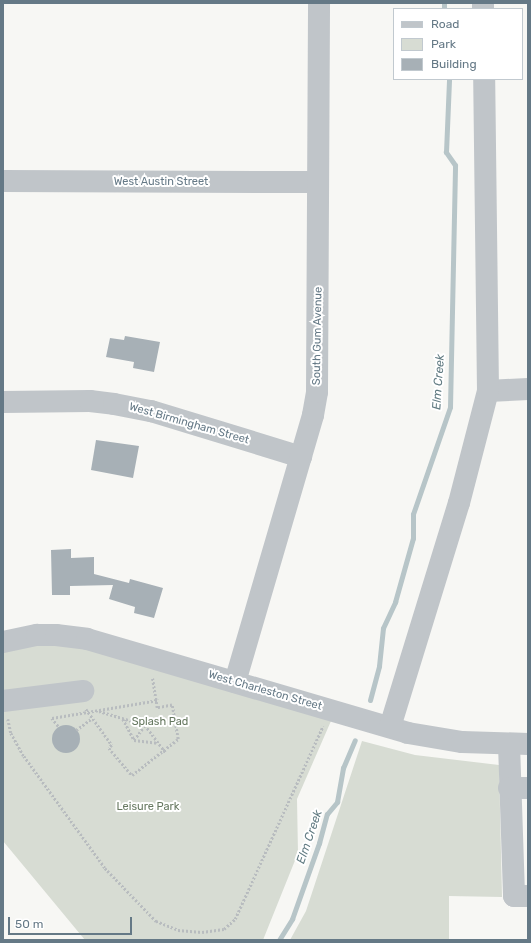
<!DOCTYPE html>
<html>
<head>
<meta charset="utf-8">
<style>
	body { margin:0 }
	#map { position:relative; width:531px; height:943px; overflow:hidden; background:#f7f7f4; font-family:Rubik,sans-serif }
	div>[style] { position:absolute }
	[style*='--x'] { left:calc(var(--x)*1px); top:calc(var(--y)*1px); width:calc(var(--w)*1px); rotate:calc(var(--a)*1deg) }
	.green>* { inset:0; background:#d7dcd3 }
	.stream>* { height:5px; margin:-2.5px; padding:0 2.5px; transform-origin:2.5px; border-radius:2.5px; background:#b7c5c8 }
	.building>* { inset:0; background:#a7b0b6 }
	.round { border-radius:50% }
	.path>* { height:2.5px; margin-top:-1.25px; transform-origin:0; background:repeating-linear-gradient(90deg,#b8bcbf 0 2px,transparent 0 4px) }
	.minor>* { height:22px; margin:-11px; padding:0 11px; transform-origin:11px; border-radius:11px; background:#c0c5c9 }
	span { translate:-50% -50%; white-space:nowrap; text-align:center; line-height:1.15; -webkit-text-stroke:4px #fff; paint-order:stroke }
	.street-label { font-size:11px; color:#657986 }
	.park-label { font-size:11px; color:#667860 }
	.water-label { font-size:12px; color:#617b82; font-style:italic }
	.frame { position:absolute; inset:0; border:4px solid #657986; pointer-events:none }
	.legend { position:absolute; left:393px; top:8px; width:130px; height:72px; box-sizing:border-box; background:#fff; border:1px solid #c1c9cf; margin:0; padding:5px 7px; list-style:none; font-size:12px; color:#657986 }
	.legend li { display:flex; align-items:center; gap:8px; height:20px }
	.legend b { width:20px; border:1px solid #c1c9cf }
	.scale { position:absolute; left:8px; top:917px; width:124px; height:18px; box-sizing:border-box; border:2px solid #657986; border-top:0; padding-left:5px; font-size:12px; line-height:14px; white-space:nowrap; color:#657986; -webkit-text-stroke:3px #fff; paint-order:stroke }
</style>
</head>
<body>
<div id="map">
	<div class="green">
		<i style="clip-path:polygon(34px 645px,78px 646px,331px 721px,297px 799px,298px 853px,263px 940px,85px 940px,3px 841px,3px 652px)"></i>
		<i style="clip-path:polygon(362px 741px,415px 755px,499px 765px,502px 897px,449px 896px,449px 940px,290px 940px,306px 911px)"></i>
	</div>
	<div class="stream">
		<i style="--x:444;--y:9;--w:6;--a:-90"></i>
		<i style="--x:370;--y:700;--w:35;--a:-75"></i>
		<i style="--x:379;--y:666;--w:38;--a:-84"></i>
		<i style="--x:383;--y:628;--w:29;--a:-65"></i>
		<i style="--x:395;--y:602;--w:66;--a:-74.3"></i>
		<i style="--x:413;--y:538;--w:24;--a:-90"></i>
		<i style="--x:413;--y:514;--w:113;--a:-70.9"></i>
		<i style="--x:450;--y:407;--w:242;--a:-88.8"></i>
		<i style="--x:455;--y:165;--w:16;--a:-125"></i>
		<i style="--x:446;--y:152;--w:73;--a:-87.6"></i>
		<i style="--x:279;--y:940;--w:25;--a:-58"></i>
		<i style="--x:292;--y:919;--w:81;--a:-70.4"></i>
		<i style="--x:319;--y:843;--w:30;--a:-75"></i>
		<i style="--x:327;--y:814;--w:16;--a:-50"></i>
		<i style="--x:337;--y:802;--w:35;--a:-80"></i>
		<i style="--x:343;--y:768;--w:30;--a:-67"></i>
	</div>
	<div class="building">
		<i style="clip-path:polygon(125px 336px,160px 342px,154px 372px,133px 368px,134px 362px,106px 357px,110px 338px,124px 340px)"></i>
		<i style="clip-path:polygon(96px 440px,139px 446px,133px 478px,91px 470px)"></i>
		<i style="clip-path:polygon(71px 549px,71px 558px,94px 557px,94px 574px,129px 583px,130px 579px,163px 588px,154px 618px,134px 613px,135px 607px,109px 599px,113px 585px,70px 586px,70px 595px,52px 595px,51px 550px)"></i>
		<i class="round" style="left:52px;top:725px;width:28px;height:28px"></i>
	</div>
	<div class="path">
		<i style="--x:86;--y:709;--w:44;--a:54.2"></i>
		<i style="--x:112;--y:745;--w:4;--a:135"></i>
		<i style="--x:109;--y:748;--w:35;--a:50"></i>
		<i style="--x:132;--y:775;--w:58;--a:-38"></i>
		<i style="--x:178;--y:739;--w:35;--a:-100"></i>
		<i style="--x:172;--y:705;--w:15;--a:169"></i>
		<i style="--x:157;--y:708;--w:30;--a:-99"></i>
		<i style="--x:99;--y:711;--w:48;--a:16.9"></i>
		<i style="--x:145;--y:725;--w:34;--a:53"></i>
		<i style="--x:52;--y:718;--w:108;--a:-9.6"></i>
		<i style="--x:52;--y:718;--w:11;--a:52"></i>
		<i style="--x:8;--y:719;--w:14;--a:78"></i>
		<i style="--x:11;--y:733;--w:26;--a:61"></i>
		<i style="--x:24;--y:756;--w:138;--a:54.1"></i>
		<i style="--x:105;--y:868;--w:74;--a:46.1"></i>
		<i style="--x:156;--y:921;--w:24;--a:22"></i>
		<i style="--x:178;--y:930;--w:24;--a:5"></i>
		<i style="--x:202;--y:932;--w:22;--a:-8"></i>
		<i style="--x:224;--y:929;--w:15;--a:-42"></i>
		<i style="--x:235;--y:919;--w:212;--a:-65.5"></i>
		<i style="--x:123;--y:719;--w:24;--a:62"></i>
		<i style="--x:134;--y:740;--w:19;--a:-54"></i>
		<i style="--x:76;--y:730;--w:19;--a:-36"></i>
		<i style="--x:134;--y:740;--w:23;--a:7"></i>
	</div>
	<div class="minor">
		<i style="--x:483;--y:3;--w:6;--a:90"></i>
		<i style="--x:3;--y:181;--w:315;--a:0.2"></i>
		<i style="--x:488;--y:391;--w:40;--a:-2.9"></i>
		<i style="--x:3;--y:402;--w:87;--a:-0.7"></i>
		<i style="--x:90;--y:401;--w:24;--a:7"></i>
		<i style="--x:114;--y:404;--w:38;--a:11"></i>
		<i style="--x:151;--y:411;--w:157;--a:17"></i>
		<i style="--x:3;--y:642;--w:35;--a:-12"></i>
		<i style="--x:37;--y:635;--w:19;--a:0"></i>
		<i style="--x:56;--y:635;--w:31;--a:7"></i>
		<i style="--x:87;--y:639;--w:334;--a:16.3"></i>
		<i style="--x:408;--y:733;--w:55;--a:9.5"></i>
		<i style="--x:462;--y:742;--w:66;--a:1.7"></i>
		<i style="--x:235;--y:682;--w:278;--a:-73.7"></i>
		<i style="--x:313;--y:415;--w:23;--a:-80"></i>
		<i style="--x:317;--y:392;--w:389;--a:-89.7"></i>
		<i style="--x:3;--y:701;--w:81;--a:-7.1"></i>
		<i style="--x:390;--y:727;--w:234;--a:-72.9"></i>
		<i style="--x:459;--y:503;--w:116;--a:-75.5"></i>
		<i style="--x:488;--y:391;--w:312;--a:-90.7"></i>
		<i style="--x:509;--y:744;--w:152;--a:88.1"></i>
		<i style="--x:514;--y:896;--w:14;--a:0"></i>
		<i style="--x:509;--y:788;--w:19;--a:0"></i>
	</div>
	<div class="street-label">
		<span style="left:161px;top:182px">West Austin Street</span>
		<span style="left:318px;top:336px;rotate:-89deg">South Gum Avenue</span>
		<span style="left:189px;top:424px;rotate:16deg">West Birmingham Street</span>
		<span style="left:265px;top:691px;rotate:16deg">West Charleston Street</span>
	</div>
	<div class="park-label">
		<span style="left:160px;top:722px">Splash Pad</span>
		<span style="left:148px;top:807px">Leisure Park</span>
	</div>
	<div class="water-label">
		<span style="left:439px;top:382px;rotate:-86deg">Elm Creek</span>
		<span style="left:310px;top:837px;rotate:-71deg">Elm Creek</span>
	</div>
	<div class="frame"></div>
	<ul class="legend">
	<li><b style="height:5px;background:#c0c5c9"></b>Road</li>
	<li><b style="height:11px;background:#d7dcd3"></b>Park</li>
	<li><b style="height:11px;background:#a7b0b6"></b>Building</li>
	</ul>
	<div class="scale">50 m</div>
</div>
</body>
</html>
